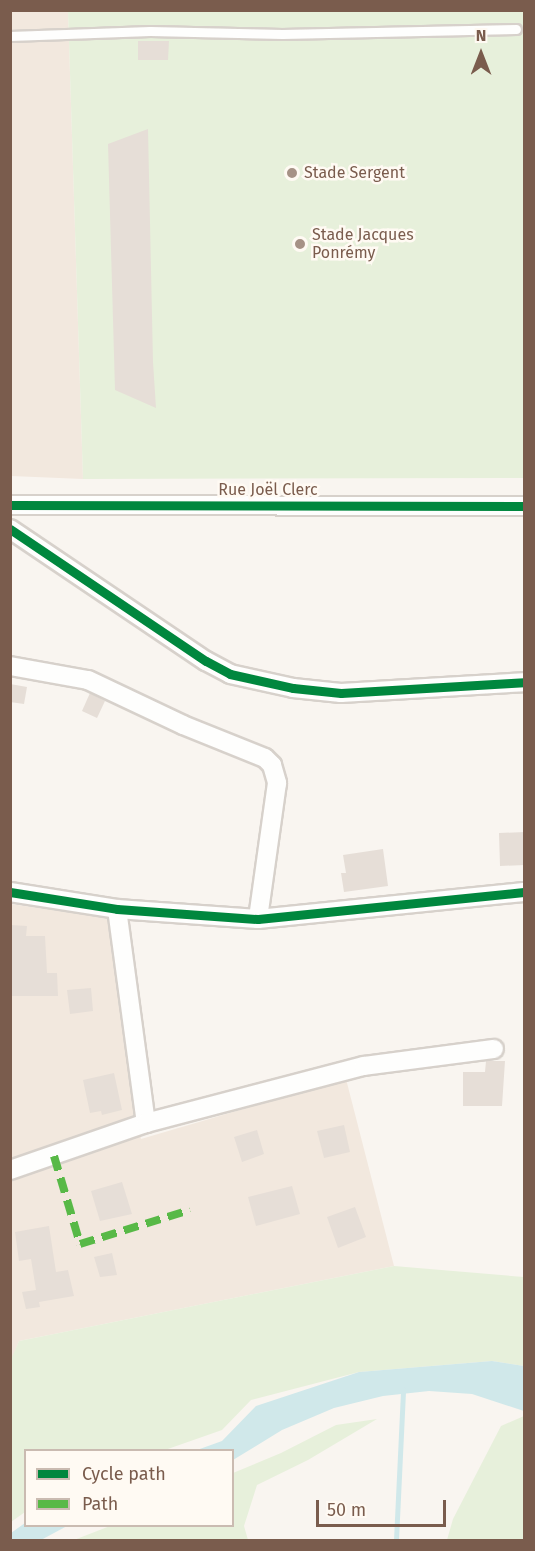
<!DOCTYPE html>
<html>
<head>
<meta charset="utf-8">
<style>
	body { margin:0 }
	#map { position:relative; width:535px; height:1551px; overflow:hidden; background:#f9f5f0; font-family:"Fira Sans",sans-serif }
	div>[style] { position:absolute }
	[style*='--x'] { left:calc(var(--x)*1px); top:calc(var(--y)*1px); width:calc(var(--w)*1px); rotate:calc(var(--a)*1deg) }
	.residential>* { inset:0; background:#f2e8de }
	.green>* { inset:0; background:#e7f0db }
	.water>* { inset:0; background:#d0e8ea }
	.stream>* { height:5px; margin:-2.5px; padding:0 2.5px; transform-origin:2.5px; border-radius:2.5px; background:#d0e8ea }
	.building>* { inset:0; background:#e6ded7 }
	.roads { filter:drop-shadow(2px 0 #d7d1cb) drop-shadow(-2px 0 #d7d1cb) drop-shadow(0 2px #d7d1cb) drop-shadow(0 -2px #d7d1cb) }
	.lane>* { height:9px; margin:-4.5px; padding:0 4.5px; transform-origin:4.5px; border-radius:4.5px; background:#fefefd }
	.street>* { height:18px; margin:-9px; padding:0 9px; transform-origin:9px; border-radius:9px; background:#fefefd }
	.quiet>* { height:8px; margin-top:-4px; transform-origin:0; background:repeating-linear-gradient(90deg,#58b947 0 15px,transparent 0 23px) }
	.cycleway>* { height:9px; margin:-4.5px; padding:0 4.5px; transform-origin:4.5px; border-radius:4.5px; background:#00873e }
	.dots>* { width:16px; height:16px; translate:-50% -50%; box-sizing:border-box; border:3px solid #fffaf3; border-radius:50% }
	span { translate:-50% -50%; white-space:nowrap; text-align:center; line-height:1.15; -webkit-text-stroke:5px #fffaf3; paint-order:stroke }
	.poi-label { font-size:16px; color:#7a5c4d }
	.left { translate:0 -50%; text-align:left }
	.street-label { font-size:16px; color:#7a5c4d }
	.frame { position:absolute; inset:0; border:12px solid #7a5c4d; pointer-events:none }
	.legend { position:absolute; left:24px; top:1449px; width:210px; height:78px; box-sizing:border-box; background:#fffaf3; border:2px solid #cabbb1; margin:0; padding:8px 10px; list-style:none; font-size:18px; color:#7a5c4d }
	.legend li { display:flex; align-items:center; gap:12px; height:30px }
	.legend b { width:30px; border:2px solid #cabbb1 }
	.north { position:absolute; left:451px; top:24px; width:60px; height:60px; -webkit-text-stroke:4px #fffaf3; paint-order:stroke; rotate:0deg; font-size:16px; font-weight:700; line-height:24px; text-align:center; color:#7a5c4d }
	.north::after { content:''; display:block; margin:auto; width:21px; height:27px; background:#7a5c4d; clip-path:polygon(50% 0,100% 100%,50% 72%,0 100%) }
	.scale { position:absolute; left:316px; top:1500px; width:130px; height:27px; box-sizing:border-box; border:3px solid #7a5c4d; border-top:0; padding-left:8px; font-size:18px; line-height:21px; white-space:nowrap; color:#7a5c4d; -webkit-text-stroke:4px #fffaf3; paint-order:stroke }
</style>
</head>
<body>
<div id="map">
	<div class="residential">
		<i style="clip-path:polygon(11px 11px,68px 11px,83px 479px,11px 476px)"></i>
		<i style="clip-path:polygon(11px 904px,107px 918px,141px 1139px,346px 1079px,394px 1266px,19px 1341px,11px 1362px)"></i>
	</div>
	<div class="green">
		<i style="clip-path:polygon(68px 11px,524px 11px,524px 478px,83px 479px)"></i>
		<i style="clip-path:polygon(394px 1266px,524px 1277px,524px 1366px,492px 1361px,359px 1372px,251px 1400px,222px 1430px,165px 1450px,26px 1450px,25px 1512px,11px 1522px,10px 1362px,19px 1341px)"></i>
		<i style="clip-path:polygon(524px 1416px,524px 1540px,447px 1540px,453px 1519px,501px 1426px)"></i>
		<i style="clip-path:polygon(377px 1419px,308px 1460px,257px 1485px,244px 1526px,248px 1540px,74px 1540px,110px 1526px,232px 1526px,233px 1473px,281px 1453px,336px 1425px)"></i>
	</div>
	<div class="water">
		<i style="clip-path:polygon(492px 1361px,524px 1366px,524px 1411px,472px 1394px,429px 1391px,383px 1396px,334px 1408px,282px 1430px,233px 1460px,232px 1450px,197px 1450px,222px 1441px,256px 1406px,359px 1372px)"></i>
		<i style="clip-path:polygon(25px 1523px,26px 1526px,67px 1526px,41px 1540px,11px 1540px,11px 1533px)"></i>
	</div>
	<div class="stream">
		<i style="--x:396;--y:1540;--w:151;--a:-87.3"></i>
	</div>
	<div class="building">
		<i style="clip-path:polygon(138px 41px,169px 41px,168px 60px,138px 60px)"></i>
		<i style="clip-path:polygon(148px 129px,153px 362px,156px 408px,115px 390px,108px 144px)"></i>
		<i style="clip-path:polygon(10px 684px,27px 687px,24px 704px,10px 702px)"></i>
		<i style="clip-path:polygon(90px 693px,105px 701px,97px 718px,82px 711px)"></i>
		<i style="clip-path:polygon(525px 832px,525px 865px,500px 866px,499px 833px)"></i>
		<i style="clip-path:polygon(383px 849px,388px 886px,344px 892px,341px 873px,346px 873px,343px 855px)"></i>
		<i style="clip-path:polygon(10px 925px,27px 926px,26px 936px,45px 936px,47px 973px,57px 973px,58px 996px,10px 996px)"></i>
		<i style="clip-path:polygon(91px 988px,93px 1011px,70px 1014px,67px 990px)"></i>
		<i style="clip-path:polygon(486px 1061px,505px 1061px,502px 1106px,463px 1106px,463px 1072px,485px 1072px)"></i>
		<i style="clip-path:polygon(114px 1073px,122px 1110px,102px 1115px,101px 1111px,90px 1113px,83px 1080px)"></i>
		<i style="clip-path:polygon(344px 1125px,350px 1152px,324px 1158px,317px 1131px)"></i>
		<i style="clip-path:polygon(257px 1130px,264px 1154px,242px 1162px,234px 1137px)"></i>
		<i style="clip-path:polygon(122px 1182px,132px 1214px,100px 1221px,91px 1191px)"></i>
		<i style="clip-path:polygon(292px 1186px,300px 1214px,256px 1226px,248px 1197px)"></i>
		<i style="clip-path:polygon(355px 1207px,366px 1237px,338px 1248px,327px 1217px)"></i>
		<i style="clip-path:polygon(49px 1226px,56px 1272px,68px 1270px,74px 1296px,39px 1302px,40px 1307px,26px 1309px,22px 1292px,36px 1290px,31px 1259px,19px 1261px,15px 1232px)"></i>
		<i style="clip-path:polygon(112px 1253px,117px 1275px,100px 1277px,94px 1257px)"></i>
	</div>
	<div class="roads">
		<div class="lane">
			<i style="--x:10;--y:36;--w:140;--a:-2"></i>
			<i style="--x:150;--y:31;--w:132;--a:1.3"></i>
			<i style="--x:282;--y:34;--w:234;--a:-1.2"></i>
		</div>
		<div class="street">
			<i style="--x:10;--y:505;--w:514;--a:0.11"></i>
			<i style="--x:10;--y:529;--w:236;--a:34"></i>
			<i style="--x:206;--y:661;--w:27;--a:28"></i>
			<i style="--x:230;--y:674;--w:65;--a:12.5"></i>
			<i style="--x:293;--y:688;--w:48;--a:5.9"></i>
			<i style="--x:341;--y:693;--w:183;--a:-3.4"></i>
			<i style="--x:10;--y:666;--w:79;--a:10.2"></i>
			<i style="--x:88;--y:680;--w:105;--a:25.3"></i>
			<i style="--x:183;--y:725;--w:88;--a:21.9"></i>
			<i style="--x:265;--y:758;--w:10;--a:45"></i>
			<i style="--x:272;--y:765;--w:19;--a:74"></i>
			<i style="--x:277;--y:783;--w:137;--a:98"></i>
			<i style="--x:10;--y:892;--w:108;--a:9"></i>
			<i style="--x:117;--y:909;--w:141;--a:4.1"></i>
			<i style="--x:258;--y:919;--w:267;--a:-5.8"></i>
			<i style="--x:117;--y:909;--w:216;--a:82.3"></i>
			<i style="--x:10;--y:1170;--w:144;--a:-19.1"></i>
			<i style="--x:146;--y:1123;--w:225;--a:-14.7"></i>
			<i style="--x:364;--y:1066;--w:131;--a:-7.5"></i>
		</div>
	</div>
	<div class="quiet">
		<i style="--x:54;--y:1156;--w:92;--a:73.5"></i>
		<i style="--x:80;--y:1244;--w:115;--a:-17.2"></i>
	</div>
	<div class="cycleway">
		<i style="--x:10;--y:505;--w:514;--a:0.11"></i>
		<i style="--x:10;--y:529;--w:236;--a:34"></i>
		<i style="--x:206;--y:661;--w:27;--a:28"></i>
		<i style="--x:230;--y:674;--w:65;--a:12.5"></i>
		<i style="--x:293;--y:688;--w:48;--a:5.9"></i>
		<i style="--x:341;--y:693;--w:183;--a:-3.4"></i>
		<i style="--x:10;--y:892;--w:108;--a:9"></i>
		<i style="--x:117;--y:909;--w:141;--a:4.1"></i>
		<i style="--x:258;--y:919;--w:267;--a:-5.8"></i>
	</div>
	<div class="dots">
		<i style="left:292px;top:173px;background:#a69286"></i>
		<i style="left:300px;top:244px;background:#a69286"></i>
	</div>
	<div class="poi-label">
		<span class="left" style="left:304px;top:173px">Stade Sergent</span>
		<span class="left" style="left:312px;top:244px">Stade Jacques<br>Ponrémy</span>
	</div>
	<div class="street-label">
		<span style="left:268px;top:490px">Rue Joël Clerc</span>
	</div>
	<div class="frame"></div>
	<ul class="legend">
	<li><b style="height:8px;background:#00873e"></b>Cycle path</li>
	<li><b style="height:8px;background:#58b947"></b>Path</li>
	</ul>
	<div class="north">N</div>
	<div class="scale">50 m</div>
</div>
</body>
</html>
